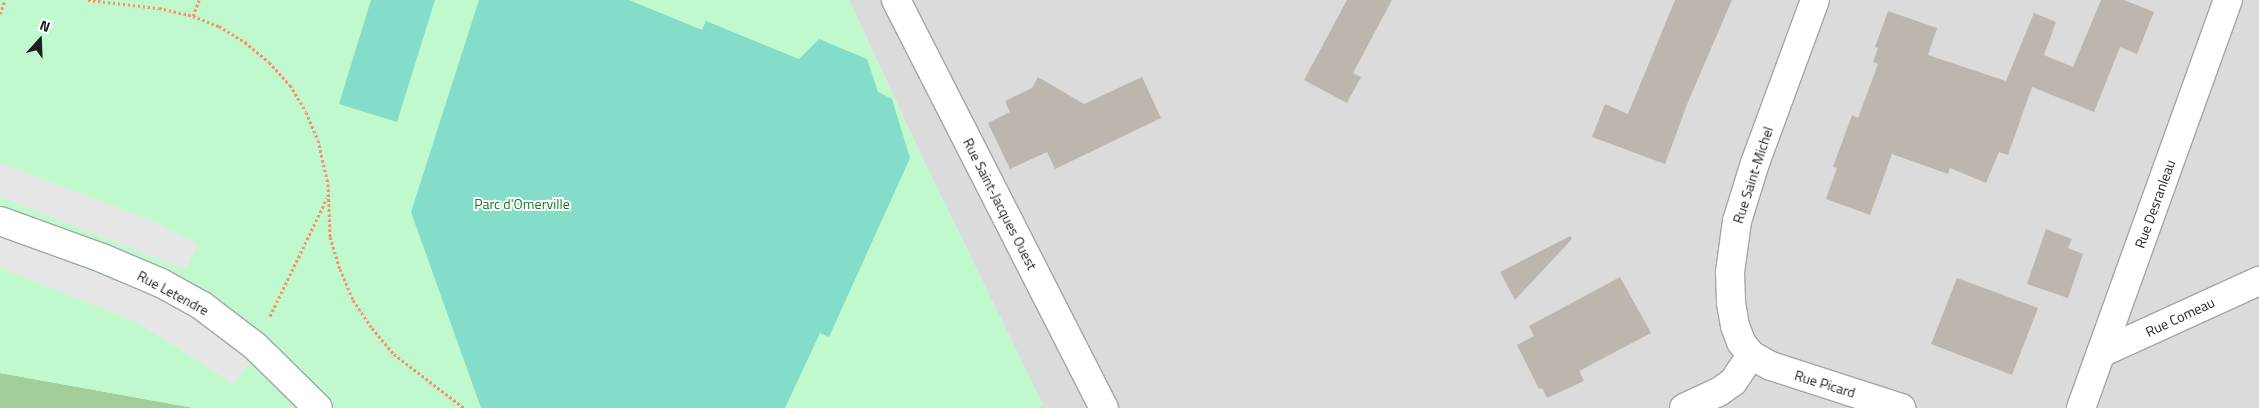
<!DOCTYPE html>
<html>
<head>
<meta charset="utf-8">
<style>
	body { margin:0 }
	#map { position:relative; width:2259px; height:408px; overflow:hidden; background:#efede4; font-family:"Titillium Web",sans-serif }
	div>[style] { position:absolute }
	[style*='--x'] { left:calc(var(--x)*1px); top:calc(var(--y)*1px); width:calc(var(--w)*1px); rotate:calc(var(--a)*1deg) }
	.residential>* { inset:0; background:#dcdbdb }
	.forest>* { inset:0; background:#a1ce99 }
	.park>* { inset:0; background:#c1f9ce }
	.pitch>* { inset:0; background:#83ddc8 }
	.parking>* { inset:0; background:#e6e6e6 }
	.building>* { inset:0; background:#bcb6ae }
	.path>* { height:3px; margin-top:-1.5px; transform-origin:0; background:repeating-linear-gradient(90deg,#f8906c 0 2.5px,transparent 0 5px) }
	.roads { filter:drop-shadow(1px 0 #a5a5a5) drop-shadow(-1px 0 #a5a5a5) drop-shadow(0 1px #a5a5a5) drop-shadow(0 -1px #a5a5a5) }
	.minor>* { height:28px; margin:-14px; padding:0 14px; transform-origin:14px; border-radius:14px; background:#fff }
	span { translate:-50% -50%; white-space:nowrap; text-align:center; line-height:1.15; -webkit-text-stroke:4px #fff; paint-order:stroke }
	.street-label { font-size:14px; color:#1e1e1e }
	.park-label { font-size:14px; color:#0d7c27 }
	.north { position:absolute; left:15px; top:15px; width:50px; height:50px; -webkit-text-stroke:4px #fff; paint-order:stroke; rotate:20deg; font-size:14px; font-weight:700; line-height:20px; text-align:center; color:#1e1e1e }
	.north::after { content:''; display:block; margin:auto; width:18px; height:22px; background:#1e1e1e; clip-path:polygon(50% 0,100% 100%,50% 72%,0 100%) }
</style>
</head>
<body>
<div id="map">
	<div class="residential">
		<i style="clip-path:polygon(849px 0,2259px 0,2259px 408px,1036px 408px,1043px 405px,922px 157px)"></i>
	</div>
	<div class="forest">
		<i style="clip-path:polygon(0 373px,194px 408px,0 408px)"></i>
	</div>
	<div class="park">
		<i style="clip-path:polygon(0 0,849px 0,922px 157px,1043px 405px,1036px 408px,194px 408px,0 373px)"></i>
	</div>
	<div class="pitch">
		<i style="clip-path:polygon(371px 0,435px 0,397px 122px,339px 104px)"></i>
		<i style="clip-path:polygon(479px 0,629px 0,702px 30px,706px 21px,799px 59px,819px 39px,867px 59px,878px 92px,892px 99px,910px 158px,829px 337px,820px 333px,785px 408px,481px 408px,411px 212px)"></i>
	</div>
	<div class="parking">
		<i style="clip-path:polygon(0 163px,150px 220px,198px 244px,185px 270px,0 197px)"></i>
		<i style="clip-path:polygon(0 236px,148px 293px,202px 321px,250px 363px,233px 384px,135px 321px,0 268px)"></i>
	</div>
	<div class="building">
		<i style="clip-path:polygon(1347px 0,1392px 0,1353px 73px,1361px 77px,1347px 103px,1304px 80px)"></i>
		<i style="clip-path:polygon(1675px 0,1732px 0,1688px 102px,1665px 164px,1592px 137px,1605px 104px,1628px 114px)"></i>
		<i style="clip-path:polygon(2101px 0,2124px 0,2154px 12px,2137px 54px,2120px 47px,2094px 112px,2032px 87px,2008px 155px,1999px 152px,1986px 183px,1950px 168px,1948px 174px,1892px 154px,1870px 215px,1826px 199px,1837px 168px,1833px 167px,1852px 115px,1858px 118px,1878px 64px,1873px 62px,1878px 48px,1875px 47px,1888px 11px,1937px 28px,1928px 55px,2006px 81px,2034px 13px,2056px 22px,2044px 55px,2073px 67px)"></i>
		<i style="clip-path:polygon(1038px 77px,1084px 104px,1142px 77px,1161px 118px,1055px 169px,1047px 152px,1010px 169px,988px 123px,1010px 112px,1005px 101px,1032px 88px)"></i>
		<i style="clip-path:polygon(2046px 229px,2072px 239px,2068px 248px,2083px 254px,2068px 298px,2027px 284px)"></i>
		<i style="clip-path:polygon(1570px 236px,1572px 239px,1515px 300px,1500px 272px)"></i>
		<i style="clip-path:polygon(1620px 277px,1651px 333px,1579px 371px,1584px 381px,1547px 398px,1542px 388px,1539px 389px,1517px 345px,1534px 336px,1529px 326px)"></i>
		<i style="clip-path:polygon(1957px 278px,2038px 308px,2012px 375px,1931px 344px)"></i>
	</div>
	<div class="path">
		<i style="--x:88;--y:0;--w:71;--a:6.4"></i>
		<i style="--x:159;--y:8;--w:35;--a:13"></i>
		<i style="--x:193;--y:16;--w:28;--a:21"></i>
		<i style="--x:219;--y:26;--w:31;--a:32"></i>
		<i style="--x:245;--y:42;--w:31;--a:40"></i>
		<i style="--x:269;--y:62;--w:31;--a:48"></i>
		<i style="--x:290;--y:85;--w:31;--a:59"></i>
		<i style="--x:306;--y:112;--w:30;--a:67"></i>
		<i style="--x:318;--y:140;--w:45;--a:77.2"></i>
		<i style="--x:328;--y:184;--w:53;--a:87.8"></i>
		<i style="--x:330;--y:237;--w:34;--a:73"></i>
		<i style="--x:340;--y:269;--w:34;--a:67"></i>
		<i style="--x:353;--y:300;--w:34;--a:56"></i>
		<i style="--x:372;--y:328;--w:34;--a:50"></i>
		<i style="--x:394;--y:354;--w:88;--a:37.6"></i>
		<i style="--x:0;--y:14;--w:15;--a:-70"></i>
		<i style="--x:193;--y:16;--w:17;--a:-69"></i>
		<i style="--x:270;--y:316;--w:131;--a:-64.2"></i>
	</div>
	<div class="roads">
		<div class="minor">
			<i style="--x:896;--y:0;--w:458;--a:63"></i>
			<i style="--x:1815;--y:0;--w:174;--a:110.2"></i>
			<i style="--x:1755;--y:163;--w:61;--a:107.2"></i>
			<i style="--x:1737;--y:221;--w:51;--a:97.8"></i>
			<i style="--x:1730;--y:272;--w:31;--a:88"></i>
			<i style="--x:1731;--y:303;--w:23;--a:80"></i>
			<i style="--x:1735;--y:326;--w:17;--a:69"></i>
			<i style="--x:1741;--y:342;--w:16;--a:52"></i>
			<i style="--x:1751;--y:355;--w:23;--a:29"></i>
			<i style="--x:1771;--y:366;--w:137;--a:17.9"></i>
			<i style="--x:0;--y:221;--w:109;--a:19.9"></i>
			<i style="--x:102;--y:258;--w:64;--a:23"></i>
			<i style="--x:161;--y:283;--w:46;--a:28.8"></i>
			<i style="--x:201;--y:305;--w:68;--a:37.2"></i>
			<i style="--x:255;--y:346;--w:88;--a:44.5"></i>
			<i style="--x:2101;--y:353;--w:174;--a:-24.5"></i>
			<i style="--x:1684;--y:408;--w:38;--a:-25"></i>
			<i style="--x:1719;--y:392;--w:17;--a:-36"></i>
			<i style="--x:1733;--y:382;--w:32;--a:-56"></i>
			<i style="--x:2081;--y:408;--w:434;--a:-70.2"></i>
		</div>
	</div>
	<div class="street-label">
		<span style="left:1753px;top:175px;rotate:-72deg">Rue Saint-Michel</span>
		<span style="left:1000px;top:204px;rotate:63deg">Rue Saint-Jacques Ouest</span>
		<span style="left:2155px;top:204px;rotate:-70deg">Rue Desranleau</span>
		<span style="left:173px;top:293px;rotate:28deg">Rue Letendre</span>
		<span style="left:2180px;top:317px;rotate:-25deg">Rue Comeau</span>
		<span style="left:1825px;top:384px;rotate:17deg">Rue Picard</span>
	</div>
	<div class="park-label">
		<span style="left:522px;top:204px">Parc d'Omerville</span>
	</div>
	<div class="north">N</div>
</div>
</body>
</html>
